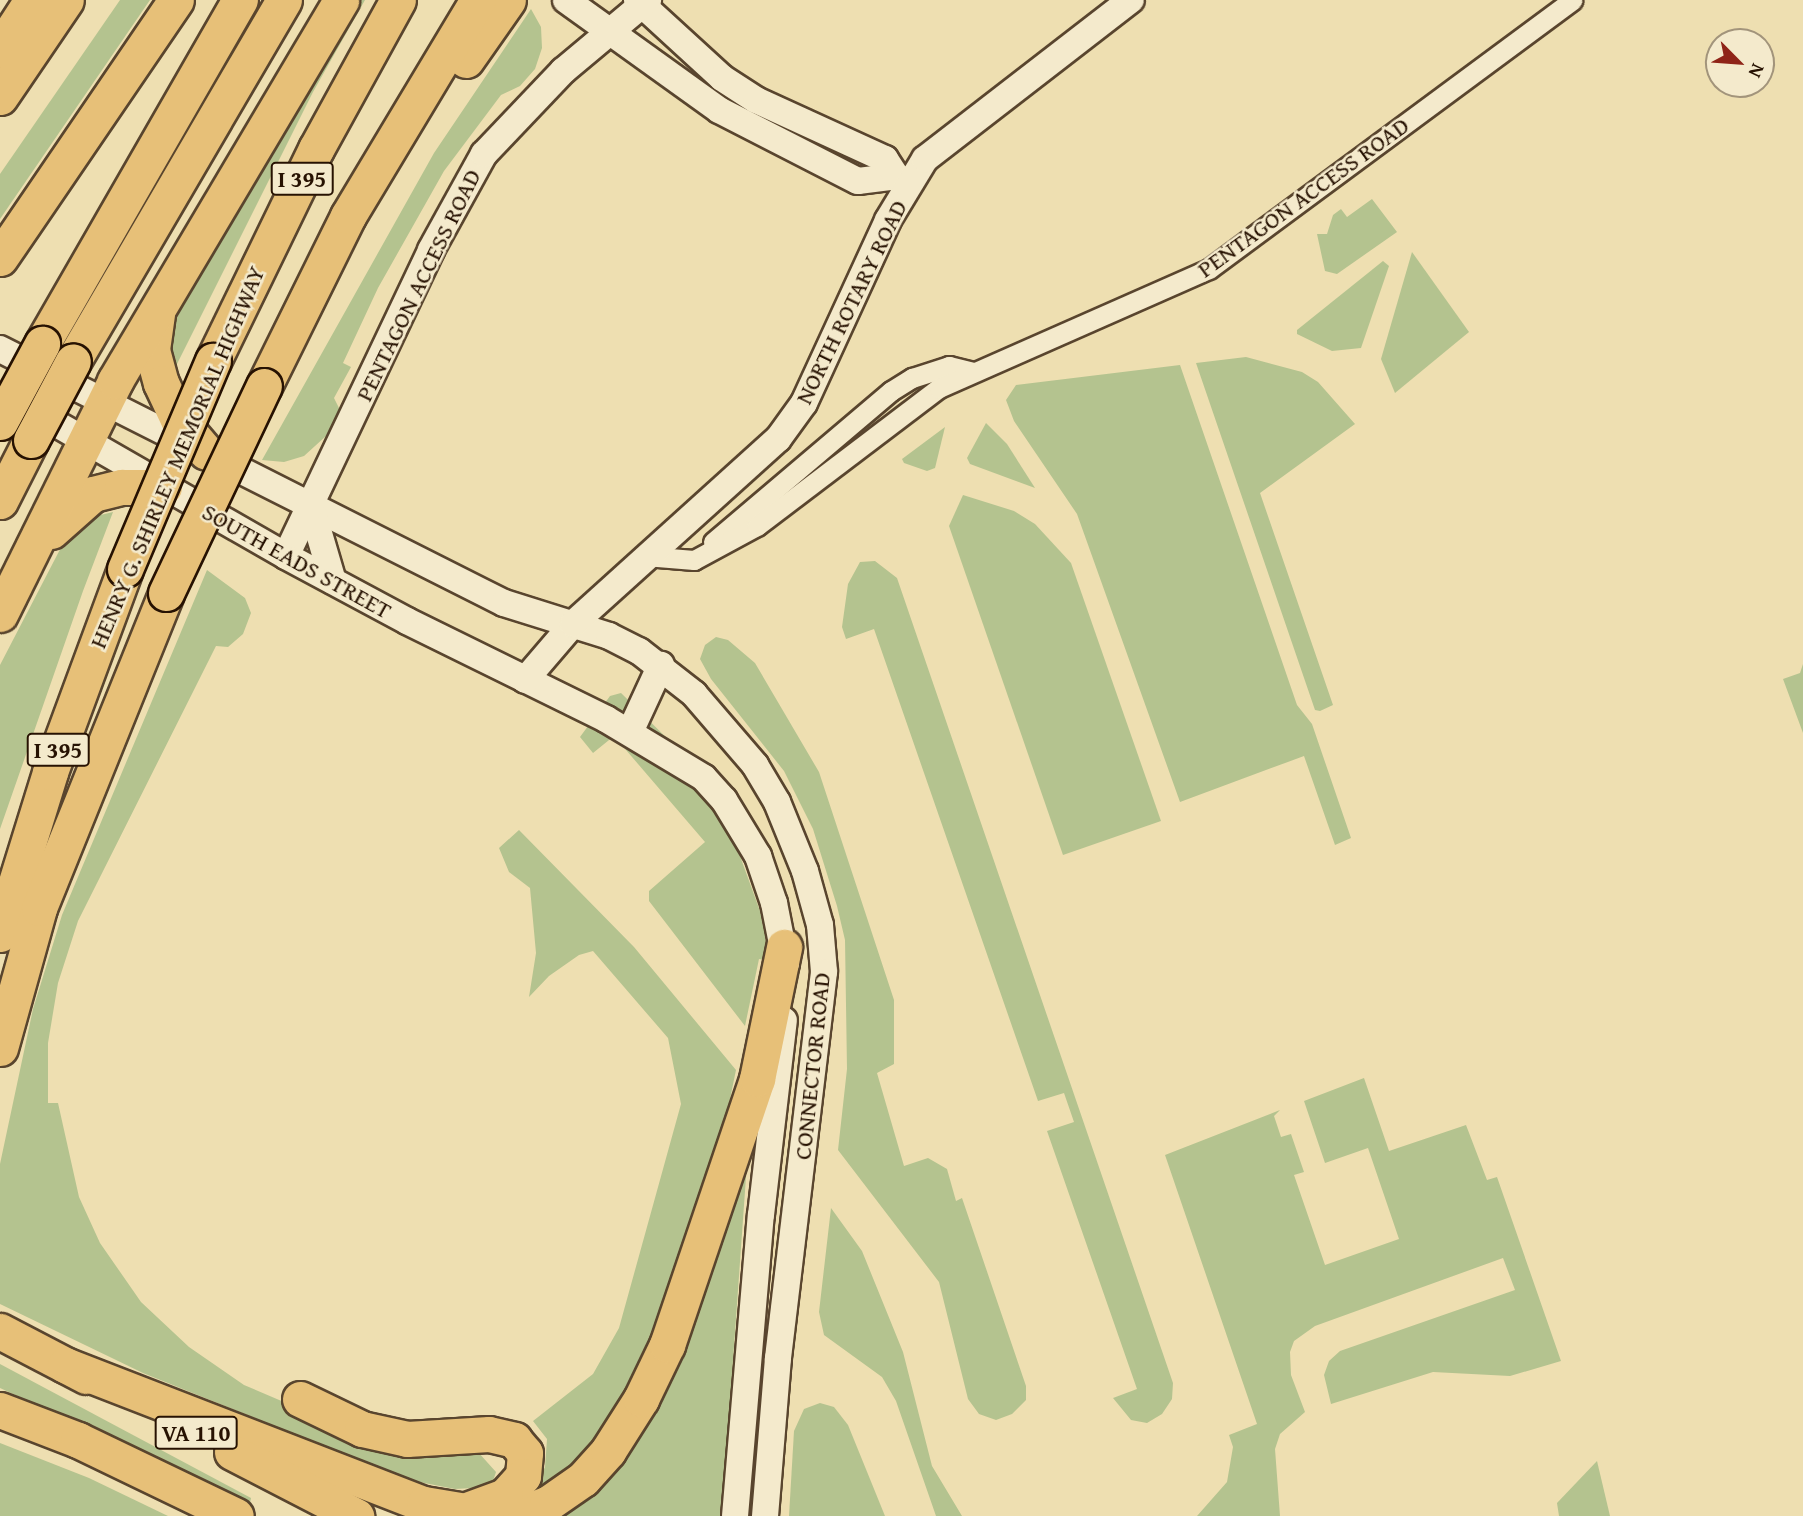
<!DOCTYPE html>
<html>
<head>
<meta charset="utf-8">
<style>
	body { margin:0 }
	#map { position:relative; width:1803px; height:1516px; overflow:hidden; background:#eedfb1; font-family:"Gentium Book Plus",serif }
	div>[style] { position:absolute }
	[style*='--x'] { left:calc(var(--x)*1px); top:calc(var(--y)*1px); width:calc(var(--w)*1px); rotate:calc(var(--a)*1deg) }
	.green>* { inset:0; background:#b4c38f }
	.roads { filter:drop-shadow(2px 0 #59452e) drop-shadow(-2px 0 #59452e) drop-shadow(0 2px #59452e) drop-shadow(0 -2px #59452e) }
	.street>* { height:19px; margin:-9.5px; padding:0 9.5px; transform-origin:9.5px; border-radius:9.5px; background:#f4eacc }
	.secondary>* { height:26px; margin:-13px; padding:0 13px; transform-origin:13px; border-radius:13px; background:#f4eacc }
	.highway>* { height:35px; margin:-17.5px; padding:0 17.5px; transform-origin:17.5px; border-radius:17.5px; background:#e7c078 }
	.bridges { filter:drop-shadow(2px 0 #271202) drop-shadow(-2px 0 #271202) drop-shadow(0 2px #271202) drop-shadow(0 -2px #271202) }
	.highway-bridge>* { height:35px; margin:-17.5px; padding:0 17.5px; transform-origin:17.5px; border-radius:17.5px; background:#e7c078 }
	span { translate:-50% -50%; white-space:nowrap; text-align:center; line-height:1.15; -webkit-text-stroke:5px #f4eacc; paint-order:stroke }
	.shield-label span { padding:2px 5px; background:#f4eacc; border:2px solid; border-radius:5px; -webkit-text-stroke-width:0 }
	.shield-label { font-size:23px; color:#271202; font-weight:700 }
	.street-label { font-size:24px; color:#271202 }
	.north { position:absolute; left:1705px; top:28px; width:70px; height:70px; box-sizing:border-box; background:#f4eacc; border:2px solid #a2947b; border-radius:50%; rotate:115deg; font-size:19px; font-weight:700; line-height:28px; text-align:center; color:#271202 }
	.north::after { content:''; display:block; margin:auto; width:24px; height:32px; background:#8f2418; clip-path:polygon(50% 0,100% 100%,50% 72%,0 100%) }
</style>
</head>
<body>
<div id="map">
	<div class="green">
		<i style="clip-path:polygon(120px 0,150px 0,0 219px,0 174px)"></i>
		<i style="clip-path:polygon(355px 0,365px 0,313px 92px,170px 378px,165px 329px)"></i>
		<i style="clip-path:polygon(531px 9px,541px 27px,542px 48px,535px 69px,520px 86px,501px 95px,444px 171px,378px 288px,343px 363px,351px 367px,334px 398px,340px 410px,326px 436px,304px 456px,284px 462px,262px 460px,434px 153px)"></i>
		<i style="clip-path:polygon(1372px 199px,1397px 232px,1337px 274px,1325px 271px,1317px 234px,1327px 234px,1333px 215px,1341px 209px,1347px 217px)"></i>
		<i style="clip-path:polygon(1412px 252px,1469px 332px,1395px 393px,1381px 359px)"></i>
		<i style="clip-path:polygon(1383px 261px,1389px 266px,1361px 348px,1332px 351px,1297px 334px,1297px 330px)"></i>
		<i style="clip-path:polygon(1246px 357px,1302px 372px,1318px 382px,1355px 424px,1260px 493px,1333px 705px,1320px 711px,1315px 710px,1196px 363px)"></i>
		<i style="clip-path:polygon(1180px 365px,1297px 705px,1312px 724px,1351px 838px,1335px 845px,1304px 756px,1180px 802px,1077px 514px,1014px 421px,1006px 400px,1016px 385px)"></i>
		<i style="clip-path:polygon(986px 423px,1007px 444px,1035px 488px,970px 464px,967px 458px)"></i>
		<i style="clip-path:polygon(945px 427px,935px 468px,927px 471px,904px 463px,902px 459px)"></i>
		<i style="clip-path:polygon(963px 495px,1014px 511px,1035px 524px,1071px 563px,1161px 821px,1063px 855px,949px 526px)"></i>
		<i style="clip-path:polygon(113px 512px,83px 591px,0 829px,0 665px,68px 534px,88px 518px)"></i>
		<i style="clip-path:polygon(875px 561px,897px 578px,1173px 1383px,1172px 1399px,1162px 1414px,1147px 1423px,1131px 1420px,1113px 1398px,1137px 1389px,1047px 1131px,1074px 1122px,1064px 1093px,1038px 1101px,874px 629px,846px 639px,842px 627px,848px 584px,860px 562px)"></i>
		<i style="clip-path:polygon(207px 570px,245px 598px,251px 613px,243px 634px,228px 647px,216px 646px,78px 921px,58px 983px,48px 1043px,48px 1103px,58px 1103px,79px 1197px,100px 1243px,141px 1302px,189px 1347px,244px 1385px,408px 1455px,439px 1455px,464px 1448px,478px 1452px,496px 1472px,491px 1487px,455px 1489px,409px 1480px,143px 1373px,0 1304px,0 1164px,33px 1009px,62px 915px)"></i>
		<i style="clip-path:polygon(716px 637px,728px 640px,755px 663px,819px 772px,894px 1000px,894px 1064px,877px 1073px,904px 1166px,928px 1158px,947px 1169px,956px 1201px,962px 1198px,1026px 1386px,1026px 1400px,1012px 1414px,996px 1420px,979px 1414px,968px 1399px,939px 1282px,838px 1150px,847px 1069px,845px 940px,837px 906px,813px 829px,784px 771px,711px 679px,700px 659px,705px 645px)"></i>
		<i style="clip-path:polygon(1803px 664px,1803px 733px,1783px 679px,1800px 673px)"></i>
		<i style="clip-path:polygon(621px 693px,685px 756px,736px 845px,760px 911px,768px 950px,766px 960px,759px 959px,745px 1026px,649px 901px,649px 891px,705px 842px,614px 736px,593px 753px,580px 737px,610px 696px)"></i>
		<i style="clip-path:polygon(519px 830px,634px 947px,736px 1070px,718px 1157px,637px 1379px,596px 1447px,555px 1484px,534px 1490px,545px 1467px,547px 1439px,533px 1421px,593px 1374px,619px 1328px,681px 1104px,668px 1038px,593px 951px,579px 955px,549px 976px,529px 997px,536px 953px,530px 888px,509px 872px,499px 848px)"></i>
		<i style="clip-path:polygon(1364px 1078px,1389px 1151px,1466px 1125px,1487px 1180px,1497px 1177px,1561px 1361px,1510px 1376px,1433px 1372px,1331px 1404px,1324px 1375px,1329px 1361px,1340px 1351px,1515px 1290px,1503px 1258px,1315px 1326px,1294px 1341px,1290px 1352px,1291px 1375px,1305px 1412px,1280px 1434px,1275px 1449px,1280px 1516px,1197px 1516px,1227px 1482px,1233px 1447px,1229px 1435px,1257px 1424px,1165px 1155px,1280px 1110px,1274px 1116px,1281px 1137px,1291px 1134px,1304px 1172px,1294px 1175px,1325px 1265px,1399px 1239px,1368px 1148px,1325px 1163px,1304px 1101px)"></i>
		<i style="clip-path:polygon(747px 1163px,722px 1516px,547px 1516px,571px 1506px)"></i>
		<i style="clip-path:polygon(831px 1208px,862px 1251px,903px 1352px,932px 1466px,962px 1516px,936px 1516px,896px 1401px,882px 1377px,824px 1335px,819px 1312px)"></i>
		<i style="clip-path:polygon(0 1364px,251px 1498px,250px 1503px,0 1388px)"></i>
		<i style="clip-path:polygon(820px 1403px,834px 1407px,848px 1425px,885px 1516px,789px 1516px,794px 1431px,804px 1409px)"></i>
		<i style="clip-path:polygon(0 1443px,89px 1478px,168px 1516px,0 1516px)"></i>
		<i style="clip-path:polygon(1597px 1461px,1610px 1516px,1559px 1516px,1557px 1503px)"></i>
	</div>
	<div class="roads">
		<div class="street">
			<i style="--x:713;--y:542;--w:233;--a:-40.3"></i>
			<i style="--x:891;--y:391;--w:25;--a:-32"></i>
			<i style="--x:912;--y:378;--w:39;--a:-18"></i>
			<i style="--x:949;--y:366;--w:25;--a:14"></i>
			<i style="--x:645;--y:556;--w:49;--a:4.7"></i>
			<i style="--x:694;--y:560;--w:72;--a:-28.4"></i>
			<i style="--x:757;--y:526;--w:228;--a:-37.2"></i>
			<i style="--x:939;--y:388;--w:295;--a:-23.8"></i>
			<i style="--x:1209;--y:269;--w:452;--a:-36.5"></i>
		</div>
		<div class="secondary">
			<i style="--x:566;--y:0;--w:188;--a:35.7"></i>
			<i style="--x:719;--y:110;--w:156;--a:27.1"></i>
			<i style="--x:858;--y:181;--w:38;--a:-7"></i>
			<i style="--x:637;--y:0;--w:115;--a:42.5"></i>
			<i style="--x:722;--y:78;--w:40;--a:32.9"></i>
			<i style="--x:756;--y:100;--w:142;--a:24.6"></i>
			<i style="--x:885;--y:159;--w:20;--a:57"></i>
			<i style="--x:896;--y:176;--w:13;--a:29"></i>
			<i style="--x:0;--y:349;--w:564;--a:26.75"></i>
			<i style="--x:504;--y:603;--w:110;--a:17.4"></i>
			<i style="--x:609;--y:636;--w:34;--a:27"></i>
			<i style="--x:639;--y:651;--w:70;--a:38"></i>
			<i style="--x:694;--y:694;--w:94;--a:49.3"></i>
			<i style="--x:755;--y:765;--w:43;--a:59.3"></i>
			<i style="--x:777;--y:802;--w:74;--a:67.9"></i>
			<i style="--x:805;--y:871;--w:56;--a:74.5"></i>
			<i style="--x:820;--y:925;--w:47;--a:85.1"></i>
			<i style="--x:824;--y:972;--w:389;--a:96.8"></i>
			<i style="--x:778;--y:1358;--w:159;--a:94.7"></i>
			<i style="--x:27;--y:407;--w:299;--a:29.9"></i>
			<i style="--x:286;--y:556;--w:137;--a:28.2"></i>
			<i style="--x:407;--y:621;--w:222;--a:26.2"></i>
			<i style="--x:606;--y:719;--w:114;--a:31"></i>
			<i style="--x:704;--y:778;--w:30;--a:48"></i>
			<i style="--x:724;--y:800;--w:66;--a:58.7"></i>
			<i style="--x:758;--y:856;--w:50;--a:71.2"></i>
			<i style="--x:774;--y:903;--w:62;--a:78.9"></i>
			<i style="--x:311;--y:506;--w:78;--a:73.7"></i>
			<i style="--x:286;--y:556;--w:339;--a:-64.6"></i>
			<i style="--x:431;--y:250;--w:110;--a:-61.1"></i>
			<i style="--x:484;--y:154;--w:115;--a:-46.4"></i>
			<i style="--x:563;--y:71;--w:111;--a:-39.9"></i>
			<i style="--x:525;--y:680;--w:74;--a:-49.4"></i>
			<i style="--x:573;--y:624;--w:276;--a:-42.1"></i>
			<i style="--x:778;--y:439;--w:44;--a:-54.2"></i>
			<i style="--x:804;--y:403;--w:201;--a:-65.3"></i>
			<i style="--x:888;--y:220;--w:71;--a:-58.8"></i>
			<i style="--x:925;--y:159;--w:260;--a:-37.7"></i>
			<i style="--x:630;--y:732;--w:74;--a:-65.2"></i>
			<i style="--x:735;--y:1516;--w:302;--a:-85.1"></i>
			<i style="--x:761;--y:1215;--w:196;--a:-83.3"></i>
		</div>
		<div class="highway">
			<i style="--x:0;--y:49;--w:59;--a:-56.9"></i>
			<i style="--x:466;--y:60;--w:73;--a:-55"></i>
			<i style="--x:0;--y:97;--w:117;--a:-55.8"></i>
			<i style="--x:0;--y:258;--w:312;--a:-55.7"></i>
			<i style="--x:157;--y:314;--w:36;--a:98"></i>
			<i style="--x:152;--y:350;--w:34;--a:75"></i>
			<i style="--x:161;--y:383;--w:40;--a:65"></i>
			<i style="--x:178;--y:419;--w:43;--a:49.7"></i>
			<i style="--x:42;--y:344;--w:397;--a:-60.1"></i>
			<i style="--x:73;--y:361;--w:418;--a:-59.7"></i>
			<i style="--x:213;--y:361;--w:236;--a:-64.1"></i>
			<i style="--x:316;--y:149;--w:170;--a:-61.2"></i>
			<i style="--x:264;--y:386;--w:190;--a:-63.7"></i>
			<i style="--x:348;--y:216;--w:252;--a:-59"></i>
			<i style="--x:0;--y:501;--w:68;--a:-63.1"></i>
			<i style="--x:51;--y:531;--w:56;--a:-41.4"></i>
			<i style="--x:93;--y:494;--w:30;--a:-14"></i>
			<i style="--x:122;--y:487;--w:42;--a:0"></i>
			<i style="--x:0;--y:614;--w:260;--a:-63.7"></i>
			<i style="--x:115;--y:381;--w:443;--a:-59.3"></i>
			<i style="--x:0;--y:934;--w:170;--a:-72.8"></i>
			<i style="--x:50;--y:772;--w:216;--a:-69.7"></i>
			<i style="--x:0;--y:1048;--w:145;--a:-74.4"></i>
			<i style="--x:39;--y:908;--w:340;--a:-68"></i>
			<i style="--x:0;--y:1331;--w:97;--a:27.6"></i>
			<i style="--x:65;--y:1365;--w:385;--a:21.2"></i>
			<i style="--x:424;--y:1504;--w:67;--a:9.5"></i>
			<i style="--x:490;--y:1515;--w:33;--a:-3"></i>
			<i style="--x:523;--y:1513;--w:26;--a:-21"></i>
			<i style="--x:547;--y:1504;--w:44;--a:-34.8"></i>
			<i style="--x:583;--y:1479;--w:38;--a:-48"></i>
			<i style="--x:608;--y:1451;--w:62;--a:-57.6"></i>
			<i style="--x:641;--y:1399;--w:60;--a:-64.3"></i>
			<i style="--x:667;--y:1345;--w:281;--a:-71.3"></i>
			<i style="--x:757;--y:1079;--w:135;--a:-78.4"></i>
			<i style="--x:300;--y:1399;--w:69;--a:25.8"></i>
			<i style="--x:362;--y:1429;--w:46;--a:12.5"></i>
			<i style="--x:407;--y:1439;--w:82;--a:-3.5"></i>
			<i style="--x:489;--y:1434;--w:26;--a:13"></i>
			<i style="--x:514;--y:1440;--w:17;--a:50"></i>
			<i style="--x:525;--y:1453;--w:23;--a:95"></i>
			<i style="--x:523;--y:1476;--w:27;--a:132"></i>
			<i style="--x:505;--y:1496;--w:37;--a:160"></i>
			<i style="--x:0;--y:1410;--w:84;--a:21"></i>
			<i style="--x:78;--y:1440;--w:175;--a:25.7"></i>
			<i style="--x:232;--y:1452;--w:140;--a:27.3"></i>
		</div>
	</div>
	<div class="bridges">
		<div class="highway-bridge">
			<i style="--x:0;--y:422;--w:89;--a:-61.7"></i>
			<i style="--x:31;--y:440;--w:89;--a:-62"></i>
			<i style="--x:125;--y:569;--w:226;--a:-67.1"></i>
			<i style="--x:166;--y:593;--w:229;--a:-64.7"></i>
		</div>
	</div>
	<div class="shield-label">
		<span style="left:302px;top:179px">I 395</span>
		<span style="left:58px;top:750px">I 395</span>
		<span style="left:196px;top:1433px">VA 110</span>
	</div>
	<div class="street-label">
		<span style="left:1303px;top:197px;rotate:-36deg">PENTAGON ACCESS ROAD</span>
		<span style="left:418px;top:285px;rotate:-64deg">PENTAGON ACCESS ROAD</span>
		<span style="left:851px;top:302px;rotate:-64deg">NORTH ROTARY ROAD</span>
		<span style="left:177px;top:457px;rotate:-67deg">HENRY G. SHIRLEY MEMORIAL HIGHWAY</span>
		<span style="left:297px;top:561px;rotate:29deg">SOUTH EADS STREET</span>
		<span style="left:812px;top:1066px;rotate:-84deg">CONNECTOR ROAD</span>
	</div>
	<div class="north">N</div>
</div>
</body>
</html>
